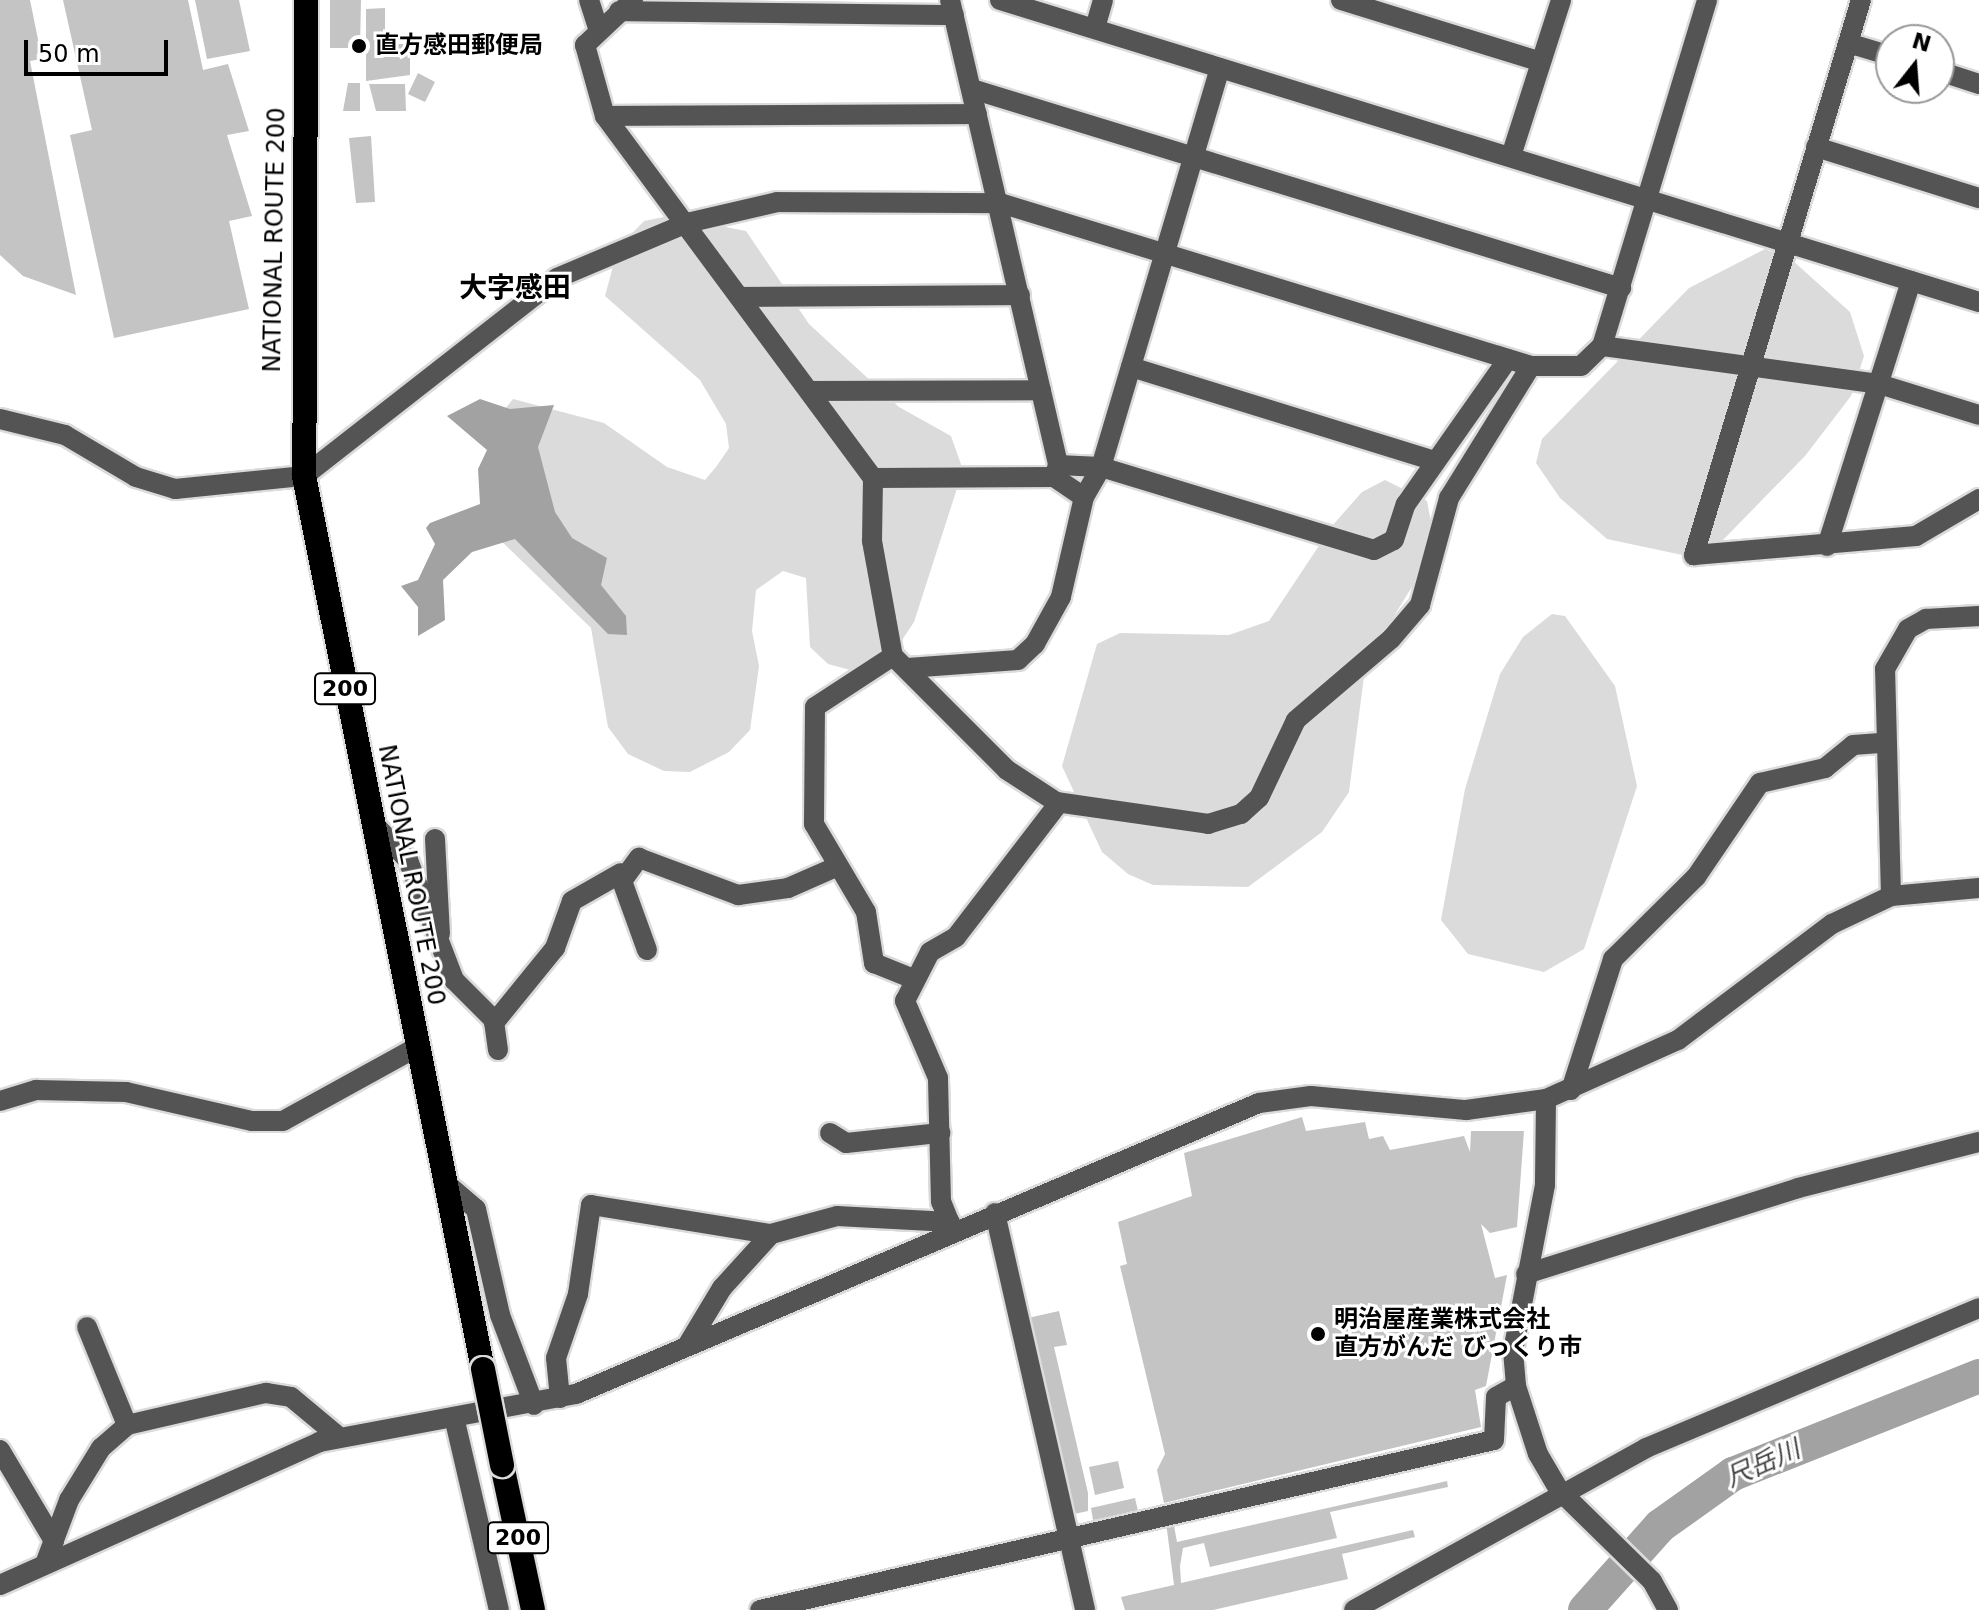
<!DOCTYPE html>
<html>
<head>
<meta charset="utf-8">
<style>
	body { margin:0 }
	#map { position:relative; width:1979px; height:1610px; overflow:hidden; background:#fff; font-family:"DejaVu Sans","Noto Sans JP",sans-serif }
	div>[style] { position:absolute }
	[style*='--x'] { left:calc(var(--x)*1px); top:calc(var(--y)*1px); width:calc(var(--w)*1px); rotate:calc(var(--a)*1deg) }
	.green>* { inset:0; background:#dbdbdb }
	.water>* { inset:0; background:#a2a2a2 }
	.river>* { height:34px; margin:-17px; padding:0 17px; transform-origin:17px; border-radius:17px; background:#a2a2a2 }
	.building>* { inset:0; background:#c4c4c4 }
	.roads { filter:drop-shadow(2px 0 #dbdbdb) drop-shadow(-2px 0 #dbdbdb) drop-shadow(0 2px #dbdbdb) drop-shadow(0 -2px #dbdbdb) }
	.minor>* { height:20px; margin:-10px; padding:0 10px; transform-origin:10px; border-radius:10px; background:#545454 }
	.highway>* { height:24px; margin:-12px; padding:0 12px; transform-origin:12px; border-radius:12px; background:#000 }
	.bridges { filter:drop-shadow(2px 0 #dbdbdb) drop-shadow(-2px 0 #dbdbdb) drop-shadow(0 2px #dbdbdb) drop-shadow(0 -2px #dbdbdb) }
	.highway-bridge>* { height:24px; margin:-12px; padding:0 12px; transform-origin:12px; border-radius:12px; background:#000 }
	.dots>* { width:22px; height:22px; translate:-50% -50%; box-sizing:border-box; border:4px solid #fff; border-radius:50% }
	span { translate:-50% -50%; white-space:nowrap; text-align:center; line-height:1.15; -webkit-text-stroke:6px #fff; paint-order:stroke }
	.shield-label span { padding:2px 6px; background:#fff; border:2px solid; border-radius:6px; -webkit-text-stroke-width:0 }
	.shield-label { font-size:22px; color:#000; font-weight:700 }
	.poi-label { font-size:24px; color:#000; font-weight:700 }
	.left { translate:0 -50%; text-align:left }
	.street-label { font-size:24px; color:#000 }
	.water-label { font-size:26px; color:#434343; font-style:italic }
	.quarter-label { font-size:28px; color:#000; font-weight:700 }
	.north { position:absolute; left:1875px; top:24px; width:80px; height:80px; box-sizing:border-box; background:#fff; border:2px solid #999; border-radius:50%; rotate:17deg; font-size:22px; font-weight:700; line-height:32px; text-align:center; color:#000 }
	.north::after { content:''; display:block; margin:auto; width:28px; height:36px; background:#000; clip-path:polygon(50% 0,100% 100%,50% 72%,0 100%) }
	.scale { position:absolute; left:24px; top:40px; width:144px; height:36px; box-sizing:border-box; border:4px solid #000; border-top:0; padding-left:10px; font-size:24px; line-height:28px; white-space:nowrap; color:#000; -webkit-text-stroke:6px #fff; paint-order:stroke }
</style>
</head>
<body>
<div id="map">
	<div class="green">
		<i style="clip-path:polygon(669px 216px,746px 231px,809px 324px,899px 407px,951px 436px,963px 470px,914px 622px,896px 649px,854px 671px,828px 664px,810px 647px,806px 578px,783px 571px,756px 590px,752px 631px,759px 666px,750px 730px,729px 752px,690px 772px,664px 771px,628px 754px,608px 727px,591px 628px,493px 533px,483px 478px,494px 423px,513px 399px,604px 423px,667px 467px,705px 480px,716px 467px,729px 448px,726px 424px,700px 380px,605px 296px,618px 248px,644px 221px)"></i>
		<i style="clip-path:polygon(1765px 249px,1792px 260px,1850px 312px,1864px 356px,1851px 396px,1805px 456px,1722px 541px,1687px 556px,1607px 539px,1560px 498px,1536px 463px,1542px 439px,1689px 288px)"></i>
		<i style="clip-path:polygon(1385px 480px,1427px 501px,1433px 533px,1420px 574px,1366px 661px,1349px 792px,1322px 832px,1248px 887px,1153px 885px,1128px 874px,1102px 852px,1062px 766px,1097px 644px,1120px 633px,1229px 635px,1269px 621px,1332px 526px,1362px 492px)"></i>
		<i style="clip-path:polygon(1552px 614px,1565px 616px,1615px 686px,1637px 786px,1584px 949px,1544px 972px,1468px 954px,1441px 920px,1465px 789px,1500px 674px,1523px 637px)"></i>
	</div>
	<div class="water">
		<i style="clip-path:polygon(480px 399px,510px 409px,554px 405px,538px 447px,555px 512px,572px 538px,607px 558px,601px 585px,626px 616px,627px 635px,608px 634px,515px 539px,472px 552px,443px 580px,445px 620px,418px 636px,418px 607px,401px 586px,418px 580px,435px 544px,426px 528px,430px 523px,480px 504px,478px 469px,487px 450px,447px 416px)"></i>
	</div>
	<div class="river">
		<i style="--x:1585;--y:1610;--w:113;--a:-48.2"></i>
		<i style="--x:1660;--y:1526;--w:90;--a:-35.5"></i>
		<i style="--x:1733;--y:1474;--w:265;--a:-21.7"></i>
	</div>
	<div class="building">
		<i style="clip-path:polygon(0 0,30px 0,42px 59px,30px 61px,76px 295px,23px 276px,0 255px)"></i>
		<i style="clip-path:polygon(63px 0,188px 0,203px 70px,228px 64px,249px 131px,227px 135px,252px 216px,229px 221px,249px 309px,114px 338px,70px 135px,92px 130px)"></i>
		<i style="clip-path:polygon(195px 0,239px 0,250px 51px,207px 59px)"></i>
		<i style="clip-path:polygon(330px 0,361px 0,360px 48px,330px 48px)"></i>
		<i style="clip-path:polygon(385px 8px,385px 44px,410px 44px,410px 75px,366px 81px,366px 9px)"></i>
		<i style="clip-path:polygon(418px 73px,435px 82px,425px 102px,408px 94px)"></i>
		<i style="clip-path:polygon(348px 83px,360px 83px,360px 111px,343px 111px)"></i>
		<i style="clip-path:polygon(369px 84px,405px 84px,406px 111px,376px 111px)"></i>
		<i style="clip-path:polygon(371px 136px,375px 202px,356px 203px,349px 138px)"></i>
		<i style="clip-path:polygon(1302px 1117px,1306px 1131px,1365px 1122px,1369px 1139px,1383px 1136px,1390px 1150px,1464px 1136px,1470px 1152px,1471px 1131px,1524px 1131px,1517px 1227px,1490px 1233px,1481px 1224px,1495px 1278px,1507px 1275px,1486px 1386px,1475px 1390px,1481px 1427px,1164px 1503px,1157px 1470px,1165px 1454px,1120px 1266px,1127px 1264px,1118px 1222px,1192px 1196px,1184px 1153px)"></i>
		<i style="clip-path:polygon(1059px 1311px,1067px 1345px,1054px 1347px,1088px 1493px,1088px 1511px,1074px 1514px,1028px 1318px)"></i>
		<i style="clip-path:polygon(1118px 1461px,1124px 1488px,1095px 1495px,1089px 1467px)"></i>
		<i style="clip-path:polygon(1447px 1481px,1448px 1487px,1330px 1512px,1337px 1538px,1210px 1567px,1204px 1543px,1183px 1548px,1180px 1566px,1181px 1583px,1413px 1530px,1415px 1537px,1342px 1554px,1348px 1579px,1213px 1610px,1125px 1610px,1121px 1597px,1174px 1585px,1166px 1522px,1173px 1520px,1177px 1542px)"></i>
		<i style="clip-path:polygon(1135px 1498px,1138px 1511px,1093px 1520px,1091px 1508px)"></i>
	</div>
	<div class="roads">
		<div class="minor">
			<i style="--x:589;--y:0;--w:29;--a:72"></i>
			<i style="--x:633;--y:0;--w:66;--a:136.8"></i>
			<i style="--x:585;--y:45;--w:74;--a:74.3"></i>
			<i style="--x:605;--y:116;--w:450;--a:53.5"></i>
			<i style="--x:873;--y:478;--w:181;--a:-0.3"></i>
			<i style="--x:1054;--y:477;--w:36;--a:34"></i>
			<i style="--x:1084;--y:497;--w:103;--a:103"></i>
			<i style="--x:1061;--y:597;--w:54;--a:119"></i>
			<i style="--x:1035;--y:644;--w:23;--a:137"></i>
			<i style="--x:1018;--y:660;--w:111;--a:175.9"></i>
			<i style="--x:950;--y:0;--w:477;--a:76.9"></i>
			<i style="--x:1058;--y:465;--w:13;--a:108"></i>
			<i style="--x:1000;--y:0;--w:1025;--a:17.14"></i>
			<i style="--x:1341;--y:0;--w:209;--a:17.2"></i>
			<i style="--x:1861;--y:0;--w:580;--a:106.75"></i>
			<i style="--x:1694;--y:555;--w:223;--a:-4.9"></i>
			<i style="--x:1916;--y:536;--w:73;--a:-30.4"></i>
			<i style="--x:619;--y:11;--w:335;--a:0.7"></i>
			<i style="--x:1095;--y:28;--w:29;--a:-74"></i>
			<i style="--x:1848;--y:43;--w:45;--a:16.8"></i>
			<i style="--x:1939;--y:71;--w:42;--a:18"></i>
			<i style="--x:972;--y:89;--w:679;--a:17.05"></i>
			<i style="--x:605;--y:116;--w:372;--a:-0.3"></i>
			<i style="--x:1816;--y:147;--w:171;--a:17.4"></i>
			<i style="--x:1511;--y:156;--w:164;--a:-72.2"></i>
			<i style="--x:742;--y:297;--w:278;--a:-0.4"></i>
			<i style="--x:1602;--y:346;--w:280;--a:7.8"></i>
			<i style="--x:1879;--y:384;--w:105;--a:17.2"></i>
			<i style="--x:1131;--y:367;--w:318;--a:17.2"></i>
			<i style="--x:810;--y:391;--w:231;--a:-0.2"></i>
			<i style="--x:0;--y:419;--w:67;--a:13.8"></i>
			<i style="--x:65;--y:435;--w:82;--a:30.6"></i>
			<i style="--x:136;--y:477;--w:41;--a:17.1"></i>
			<i style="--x:175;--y:489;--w:130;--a:-5.8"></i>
			<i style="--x:304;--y:476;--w:321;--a:-38"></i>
			<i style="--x:557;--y:278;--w:141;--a:-22.9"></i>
			<i style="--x:687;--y:223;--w:92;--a:-13.1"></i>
			<i style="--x:777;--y:202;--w:223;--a:0.3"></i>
			<i style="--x:1000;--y:203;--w:555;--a:17.06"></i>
			<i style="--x:1531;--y:366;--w:50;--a:0"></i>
			<i style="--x:1581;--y:366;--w:29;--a:-44"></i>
			<i style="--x:1602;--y:346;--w:362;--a:-73.1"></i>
			<i style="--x:1058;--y:465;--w:43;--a:2.7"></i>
			<i style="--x:1101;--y:467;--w:416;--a:-73.4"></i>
			<i style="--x:873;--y:478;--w:63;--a:90.9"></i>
			<i style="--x:872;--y:541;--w:117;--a:79.7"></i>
			<i style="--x:893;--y:656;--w:161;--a:45"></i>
			<i style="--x:1007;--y:770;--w:59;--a:33.1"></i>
			<i style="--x:1056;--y:802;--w:154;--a:8.2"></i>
			<i style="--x:1208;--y:824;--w:34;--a:-17"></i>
			<i style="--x:1241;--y:814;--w:24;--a:-42"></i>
			<i style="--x:1259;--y:798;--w:86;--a:-64.6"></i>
			<i style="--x:1296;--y:720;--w:125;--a:-40.5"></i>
			<i style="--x:1391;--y:639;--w:45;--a:-49.5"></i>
			<i style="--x:1420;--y:605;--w:111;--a:-74.8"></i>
			<i style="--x:1449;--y:498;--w:155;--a:-58.2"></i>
			<i style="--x:1084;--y:497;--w:34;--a:-60"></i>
			<i style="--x:1101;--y:467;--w:285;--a:16.9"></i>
			<i style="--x:1374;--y:550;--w:22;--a:-27"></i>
			<i style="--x:1394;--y:540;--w:38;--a:-72"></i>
			<i style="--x:1406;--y:504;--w:177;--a:-54.9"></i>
			<i style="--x:1827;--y:546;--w:278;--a:-72.4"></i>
			<i style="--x:893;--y:656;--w:93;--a:146.8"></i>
			<i style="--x:815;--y:707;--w:117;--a:90.5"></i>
			<i style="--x:814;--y:824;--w:102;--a:59.4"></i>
			<i style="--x:866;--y:912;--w:52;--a:81.1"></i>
			<i style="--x:874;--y:963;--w:40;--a:22"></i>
			<i style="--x:374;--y:824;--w:50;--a:46.6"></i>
			<i style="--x:408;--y:860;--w:129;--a:69"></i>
			<i style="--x:454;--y:980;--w:58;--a:45"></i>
			<i style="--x:435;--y:839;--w:95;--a:87"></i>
			<i style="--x:1891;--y:896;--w:227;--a:-91.5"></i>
			<i style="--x:1885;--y:669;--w:46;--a:-60.1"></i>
			<i style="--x:1908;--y:629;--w:21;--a:-29"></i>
			<i style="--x:1926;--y:619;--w:53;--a:-3.2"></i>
			<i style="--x:647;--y:950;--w:73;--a:-109.9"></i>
			<i style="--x:622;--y:881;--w:29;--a:-54"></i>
			<i style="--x:639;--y:858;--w:106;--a:20.5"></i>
			<i style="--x:738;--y:895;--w:50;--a:-8"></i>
			<i style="--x:788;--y:888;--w:52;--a:-23.6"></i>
			<i style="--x:498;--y:1050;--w:27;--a:-98"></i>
			<i style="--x:494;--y:1023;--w:97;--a:-50.9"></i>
			<i style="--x:555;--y:948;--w:50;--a:-70.1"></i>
			<i style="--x:572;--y:901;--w:56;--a:-29.7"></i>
			<i style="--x:1571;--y:1090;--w:138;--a:-72.2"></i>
			<i style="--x:1613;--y:959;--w:117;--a:-44.7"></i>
			<i style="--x:1696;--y:877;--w:114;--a:-55.8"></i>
			<i style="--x:1760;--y:783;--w:67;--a:-13"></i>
			<i style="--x:1825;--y:768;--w:36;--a:-39"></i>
			<i style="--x:1853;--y:745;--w:31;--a:-4"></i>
			<i style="--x:1546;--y:1099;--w:86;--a:90.7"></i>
			<i style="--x:1545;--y:1185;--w:169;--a:100.9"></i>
			<i style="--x:1513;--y:1351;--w:35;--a:85"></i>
			<i style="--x:1516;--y:1386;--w:71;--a:72.1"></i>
			<i style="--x:1538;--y:1454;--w:42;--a:59.7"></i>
			<i style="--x:1559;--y:1490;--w:130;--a:44.4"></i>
			<i style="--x:1652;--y:1581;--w:33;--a:61"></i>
			<i style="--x:0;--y:1101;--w:38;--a:-17"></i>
			<i style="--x:36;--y:1090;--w:90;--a:1.3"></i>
			<i style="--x:126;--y:1092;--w:129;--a:13"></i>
			<i style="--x:252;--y:1121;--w:31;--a:0"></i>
			<i style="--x:283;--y:1121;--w:151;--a:-28.9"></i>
			<i style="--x:830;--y:1133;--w:19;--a:32"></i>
			<i style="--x:846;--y:1143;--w:95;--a:-6.1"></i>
			<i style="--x:443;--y:1181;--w:43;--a:40.3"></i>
			<i style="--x:476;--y:1209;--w:109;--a:77.2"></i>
			<i style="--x:500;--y:1315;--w:96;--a:69.3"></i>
			<i style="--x:995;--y:1213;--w:407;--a:77.2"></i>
			<i style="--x:953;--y:1231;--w:31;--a:-112"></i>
			<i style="--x:941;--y:1202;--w:124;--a:-91.4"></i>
			<i style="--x:938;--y:1078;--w:84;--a:-113.2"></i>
			<i style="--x:905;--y:1001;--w:55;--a:-63"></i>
			<i style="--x:930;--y:952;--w:30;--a:-30"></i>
			<i style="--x:956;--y:937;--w:169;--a:-52.5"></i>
			<i style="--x:1526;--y:1274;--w:285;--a:-17.5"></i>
			<i style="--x:1798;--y:1188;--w:187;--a:-14.3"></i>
			<i style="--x:87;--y:1327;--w:106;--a:67.8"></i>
			<i style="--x:687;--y:1346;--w:68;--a:-58.9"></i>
			<i style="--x:722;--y:1288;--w:73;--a:-47.8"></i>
			<i style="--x:771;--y:1234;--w:68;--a:-15.3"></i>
			<i style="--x:837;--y:1216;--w:113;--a:3"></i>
			<i style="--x:560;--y:1398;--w:40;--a:-95.7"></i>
			<i style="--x:556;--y:1358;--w:68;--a:-71"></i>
			<i style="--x:578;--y:1294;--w:90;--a:-81.7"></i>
			<i style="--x:591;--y:1205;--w:182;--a:9.2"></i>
			<i style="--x:454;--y:1417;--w:198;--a:76.9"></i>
			<i style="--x:0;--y:1450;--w:106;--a:59.3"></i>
			<i style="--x:45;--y:1564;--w:68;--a:-69.4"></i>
			<i style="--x:69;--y:1500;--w:61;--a:-58.4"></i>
			<i style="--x:101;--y:1448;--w:35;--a:-41"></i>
			<i style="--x:127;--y:1425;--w:143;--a:-13"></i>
			<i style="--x:266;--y:1393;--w:25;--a:9"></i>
			<i style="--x:291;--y:1397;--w:62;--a:39.8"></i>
			<i style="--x:0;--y:1585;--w:350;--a:-24.1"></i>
			<i style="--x:319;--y:1442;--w:261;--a:-10.6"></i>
			<i style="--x:576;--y:1394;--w:742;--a:-23.08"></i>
			<i style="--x:1259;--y:1103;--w:52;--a:-7.7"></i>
			<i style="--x:1311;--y:1096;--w:156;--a:5.2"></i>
			<i style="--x:1466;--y:1110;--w:81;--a:-7.8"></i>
			<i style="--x:1546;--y:1099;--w:145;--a:-24.1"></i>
			<i style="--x:1678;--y:1040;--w:193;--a:-37"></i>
			<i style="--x:1832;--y:924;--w:65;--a:-25.4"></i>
			<i style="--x:1891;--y:896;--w:88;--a:-5.2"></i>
			<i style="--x:760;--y:1610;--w:753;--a:-13.04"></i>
			<i style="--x:1494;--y:1440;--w:43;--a:-87.3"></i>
			<i style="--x:1496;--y:1397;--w:23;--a:-29"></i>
			<i style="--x:1354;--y:1610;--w:334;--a:-29"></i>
			<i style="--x:1646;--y:1448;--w:361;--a:-22.8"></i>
		</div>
		<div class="highway">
			<i style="--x:306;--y:0;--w:476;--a:90.2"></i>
			<i style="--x:304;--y:476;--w:911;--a:78.67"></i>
			<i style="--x:502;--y:1465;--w:148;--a:77.9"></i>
		</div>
	</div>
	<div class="bridges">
		<div class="highway-bridge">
			<i style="--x:483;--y:1369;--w:98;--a:78.8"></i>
		</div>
	</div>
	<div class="dots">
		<i style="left:359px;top:46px;background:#000"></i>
		<i style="left:1318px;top:1334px;background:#000"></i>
	</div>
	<div class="shield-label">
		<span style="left:345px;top:689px">200</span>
		<span style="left:518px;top:1538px">200</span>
	</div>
	<div class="poi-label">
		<span class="left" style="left:375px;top:46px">直方感田郵便局</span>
		<span class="left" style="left:1334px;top:1334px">明治屋産業株式会社<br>直方がんだ びっくり市</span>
	</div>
	<div class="street-label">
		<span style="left:275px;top:240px;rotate:-89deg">NATIONAL ROUTE 200</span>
		<span style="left:411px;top:875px;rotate:79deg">NATIONAL ROUTE 200</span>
	</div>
	<div class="water-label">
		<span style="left:1763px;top:1464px;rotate:-24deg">尺岳川</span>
	</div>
	<div class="quarter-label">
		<span style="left:515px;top:288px">大字感田</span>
	</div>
	<div class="north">N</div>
	<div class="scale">50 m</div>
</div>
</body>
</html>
